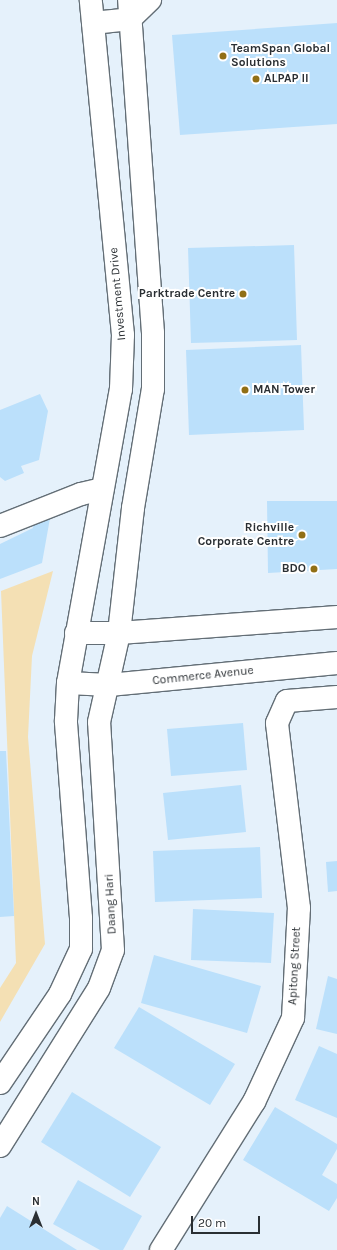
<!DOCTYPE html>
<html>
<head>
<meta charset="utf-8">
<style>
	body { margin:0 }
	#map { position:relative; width:337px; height:1250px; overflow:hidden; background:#e5f1fb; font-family:Karla,sans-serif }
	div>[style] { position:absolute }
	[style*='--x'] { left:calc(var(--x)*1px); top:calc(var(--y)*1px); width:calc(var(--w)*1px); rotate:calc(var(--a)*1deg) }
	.green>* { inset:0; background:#f4e0b4 }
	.building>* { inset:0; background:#bbe0fb }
	.roads { filter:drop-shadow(1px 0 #636e76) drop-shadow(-1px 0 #636e76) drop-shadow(0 1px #636e76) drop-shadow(0 -1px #636e76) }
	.minor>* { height:22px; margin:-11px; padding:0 11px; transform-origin:11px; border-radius:11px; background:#fff }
	.major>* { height:22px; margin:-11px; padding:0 11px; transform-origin:11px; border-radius:11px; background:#fff }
	.dots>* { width:11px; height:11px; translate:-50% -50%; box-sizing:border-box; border:2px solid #fff; border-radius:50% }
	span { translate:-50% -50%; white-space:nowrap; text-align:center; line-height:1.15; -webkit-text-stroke:4px #fff; paint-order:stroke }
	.poi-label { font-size:12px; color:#2a2f33; font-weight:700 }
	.left { translate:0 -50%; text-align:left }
	.right { translate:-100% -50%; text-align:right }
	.street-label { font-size:12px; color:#2a2f33 }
	.north { position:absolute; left:16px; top:1194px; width:40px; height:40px; -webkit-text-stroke:3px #fff; paint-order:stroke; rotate:0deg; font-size:11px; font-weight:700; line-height:16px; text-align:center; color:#2a2f33 }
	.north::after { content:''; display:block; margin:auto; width:14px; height:18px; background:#2a2f33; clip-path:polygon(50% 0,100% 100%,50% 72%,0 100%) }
	.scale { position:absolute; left:191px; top:1216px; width:69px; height:18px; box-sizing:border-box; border:2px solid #2a2f33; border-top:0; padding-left:5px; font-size:12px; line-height:14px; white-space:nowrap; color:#2a2f33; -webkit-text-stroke:3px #fff; paint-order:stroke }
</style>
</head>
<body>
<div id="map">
	<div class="green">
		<i style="clip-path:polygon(53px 571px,32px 656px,28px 737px,45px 944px,0 1022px,0 988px,16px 963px,1px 591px)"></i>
	</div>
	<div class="building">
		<i style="clip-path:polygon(337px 23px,337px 124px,180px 135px,172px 35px)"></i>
		<i style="clip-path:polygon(294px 245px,297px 340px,191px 343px,188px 248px)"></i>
		<i style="clip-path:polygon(301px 345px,304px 430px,189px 435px,186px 350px)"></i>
		<i style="clip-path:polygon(40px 394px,48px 411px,39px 460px,21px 466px,24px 473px,5px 481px,0 477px,0 410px)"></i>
		<i style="clip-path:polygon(267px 501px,337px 501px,337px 569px,268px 573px)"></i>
		<i style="clip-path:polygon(52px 507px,42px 563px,0 579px,0 544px,33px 528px,32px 515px)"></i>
		<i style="clip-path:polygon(243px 723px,247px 770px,171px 776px,167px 729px)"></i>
		<i style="clip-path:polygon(0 751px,6px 751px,14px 916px,0 917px)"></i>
		<i style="clip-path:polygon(241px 785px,246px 832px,168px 840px,163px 793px)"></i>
		<i style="clip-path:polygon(260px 847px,262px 898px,155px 902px,153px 851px)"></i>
		<i style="clip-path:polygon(337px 861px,337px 891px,328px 892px,326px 862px)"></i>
		<i style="clip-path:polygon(193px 909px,274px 913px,271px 963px,191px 960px)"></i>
		<i style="clip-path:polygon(154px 955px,261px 986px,247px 1033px,141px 1003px)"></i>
		<i style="clip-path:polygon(328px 976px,337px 979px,337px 1034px,316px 1029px)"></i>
		<i style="clip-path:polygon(139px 1007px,235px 1064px,210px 1105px,114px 1048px)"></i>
		<i style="clip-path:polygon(319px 1046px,337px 1054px,337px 1118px,295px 1100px)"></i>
		<i style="clip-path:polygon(72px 1092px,161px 1147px,130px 1197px,41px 1142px)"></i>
		<i style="clip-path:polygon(275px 1107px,337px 1144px,337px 1149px,322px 1175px,337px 1184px,337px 1198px,329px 1211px,243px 1160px)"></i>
		<i style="clip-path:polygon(78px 1180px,142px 1216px,123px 1250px,100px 1250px,53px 1224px)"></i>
		<i style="clip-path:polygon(7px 1206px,77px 1250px,0 1250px,0 1218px)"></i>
	</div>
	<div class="roads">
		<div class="minor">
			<i style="--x:93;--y:23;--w:37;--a:-6"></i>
			<i style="--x:130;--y:19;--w:28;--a:-44"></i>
			<i style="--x:0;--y:526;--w:87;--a:-21.6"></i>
			<i style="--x:81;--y:494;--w:22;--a:-13"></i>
			<i style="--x:161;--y:1250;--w:175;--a:-57.9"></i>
			<i style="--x:254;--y:1102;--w:93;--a:-65.1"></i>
			<i style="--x:293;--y:1018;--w:110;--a:-86.9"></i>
			<i style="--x:299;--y:908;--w:186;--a:-96.8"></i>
			<i style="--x:277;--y:723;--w:24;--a:-66"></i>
			<i style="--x:287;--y:701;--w:50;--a:-4.6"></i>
		</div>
		<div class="major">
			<i style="--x:76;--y:633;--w:43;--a:0"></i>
			<i style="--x:119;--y:633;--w:219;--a:-4.2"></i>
			<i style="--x:68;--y:683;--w:41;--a:2.8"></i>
			<i style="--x:109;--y:685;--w:229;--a:-5.5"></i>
			<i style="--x:0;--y:1083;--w:107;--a:-56"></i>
			<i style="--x:60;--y:994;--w:50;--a:-65"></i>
			<i style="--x:81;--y:949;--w:31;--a:-90"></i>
			<i style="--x:81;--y:918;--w:198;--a:-94.4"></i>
			<i style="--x:66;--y:721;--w:38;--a:-87"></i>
			<i style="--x:68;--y:683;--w:299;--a:-79.8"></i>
			<i style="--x:121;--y:389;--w:54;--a:-87.9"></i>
			<i style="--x:123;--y:335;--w:337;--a:-95.5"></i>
			<i style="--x:0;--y:1146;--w:186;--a:-57.9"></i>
			<i style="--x:99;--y:988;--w:40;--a:-69.8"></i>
			<i style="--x:113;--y:950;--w:228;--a:-93.5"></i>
			<i style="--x:99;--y:722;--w:91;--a:-77.3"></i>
			<i style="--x:119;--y:633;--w:126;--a:-83.6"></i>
			<i style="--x:133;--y:508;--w:121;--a:-80.5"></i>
			<i style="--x:153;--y:389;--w:56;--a:-90"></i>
			<i style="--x:153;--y:333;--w:334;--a:-94.1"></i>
		</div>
	</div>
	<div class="dots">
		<i style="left:223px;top:56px;background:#916f15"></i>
		<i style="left:256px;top:79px;background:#916f15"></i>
		<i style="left:243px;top:294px;background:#916f15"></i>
		<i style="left:245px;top:390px;background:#916f15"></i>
		<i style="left:302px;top:535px;background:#916f15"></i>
		<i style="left:314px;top:569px;background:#916f15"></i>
	</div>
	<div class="poi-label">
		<span class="left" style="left:231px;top:56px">TeamSpan Global<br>Solutions</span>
		<span class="left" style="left:264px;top:79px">ALPAP II</span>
		<span class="right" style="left:235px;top:294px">Parktrade Centre</span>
		<span class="left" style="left:253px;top:390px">MAN Tower</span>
		<span class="right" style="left:294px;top:535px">Richville<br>Corporate Centre</span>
		<span class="right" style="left:306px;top:569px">BDO</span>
	</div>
	<div class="street-label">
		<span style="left:118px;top:294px;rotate:-95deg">Investment Drive</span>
		<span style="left:203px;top:676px;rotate:-6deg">Commerce Avenue</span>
		<span style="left:111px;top:904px;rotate:-93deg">Daang Hari</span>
		<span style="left:295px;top:966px;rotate:-87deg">Apitong Street</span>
	</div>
	<div class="north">N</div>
	<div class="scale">20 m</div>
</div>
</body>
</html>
